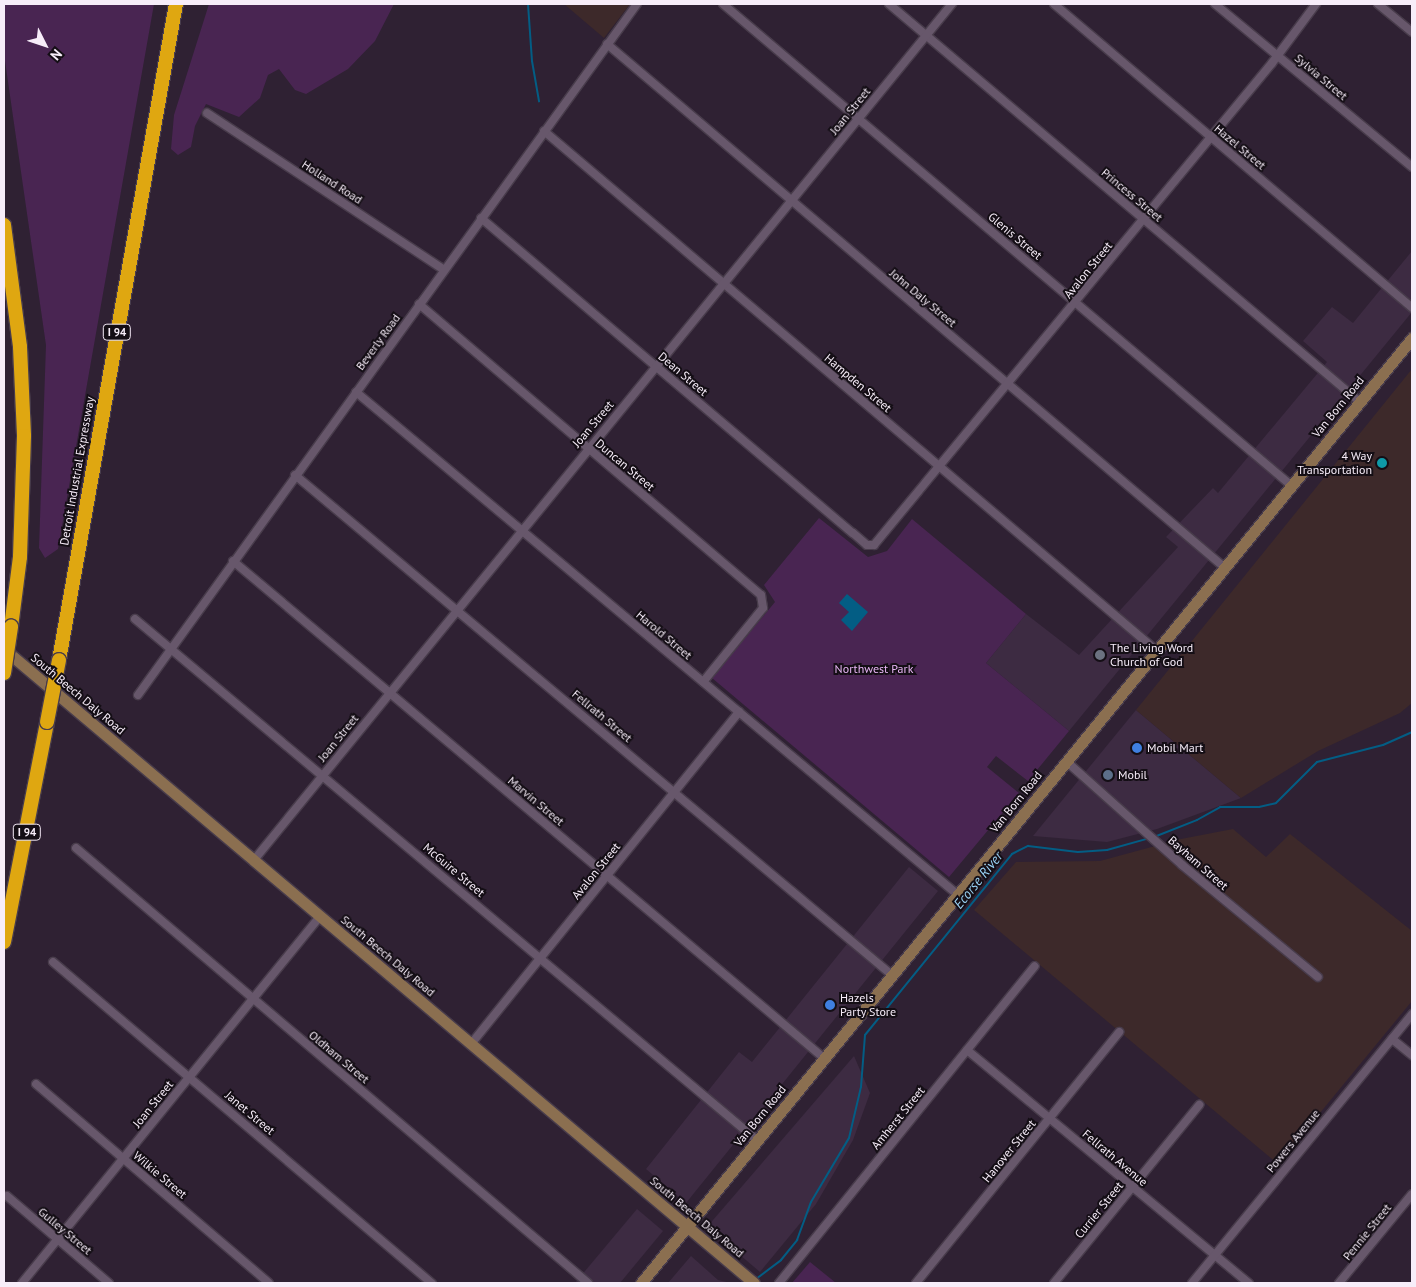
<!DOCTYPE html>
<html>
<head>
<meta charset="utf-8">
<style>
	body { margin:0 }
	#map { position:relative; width:1416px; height:1287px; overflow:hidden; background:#2f2133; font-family:"PT Sans",sans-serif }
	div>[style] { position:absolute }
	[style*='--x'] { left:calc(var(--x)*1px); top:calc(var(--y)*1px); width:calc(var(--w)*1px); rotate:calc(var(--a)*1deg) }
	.built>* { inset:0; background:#3d2b42 }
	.industrial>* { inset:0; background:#3d292a }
	.green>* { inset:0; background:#492552 }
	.water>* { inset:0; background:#035d84 }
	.stream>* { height:2px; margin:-1px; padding:0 1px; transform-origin:1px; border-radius:1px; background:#035d84 }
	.roads { filter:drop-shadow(1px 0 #483c4b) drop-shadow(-1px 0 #483c4b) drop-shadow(0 1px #483c4b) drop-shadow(0 -1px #483c4b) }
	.street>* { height:8px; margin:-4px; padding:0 4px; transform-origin:4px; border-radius:4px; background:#67576b }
	.secondary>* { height:11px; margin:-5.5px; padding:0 5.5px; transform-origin:5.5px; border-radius:5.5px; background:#8b6f50 }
	.highway>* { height:14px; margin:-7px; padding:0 7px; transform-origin:7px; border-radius:7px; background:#dfa711 }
	.bridges { filter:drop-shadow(1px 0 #483c4b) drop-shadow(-1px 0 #483c4b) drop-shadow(0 1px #483c4b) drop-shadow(0 -1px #483c4b) }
	.highway-bridge>* { height:14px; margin:-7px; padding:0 7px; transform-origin:7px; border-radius:7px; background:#dfa711 }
	.dots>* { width:14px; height:14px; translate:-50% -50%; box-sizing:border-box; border:2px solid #140e15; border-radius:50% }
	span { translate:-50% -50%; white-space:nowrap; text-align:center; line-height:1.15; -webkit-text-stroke:4px #140e15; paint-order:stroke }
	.shield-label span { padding:1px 4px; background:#140e15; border:1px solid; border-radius:4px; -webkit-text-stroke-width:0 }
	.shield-label { font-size:11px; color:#f7edf9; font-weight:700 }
	.street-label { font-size:12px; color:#f7edf9 }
	.poi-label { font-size:12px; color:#f7edf9 }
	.right { translate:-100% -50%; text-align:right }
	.left { translate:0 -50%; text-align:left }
	.park-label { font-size:12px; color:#e8b6f5 }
	.water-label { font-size:14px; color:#9ad2f5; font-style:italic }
	.frame { position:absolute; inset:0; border:5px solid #f7edf9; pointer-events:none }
	.north { position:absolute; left:20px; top:20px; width:50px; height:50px; -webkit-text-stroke:4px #140e15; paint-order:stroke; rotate:131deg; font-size:14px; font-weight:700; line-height:20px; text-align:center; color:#f7edf9 }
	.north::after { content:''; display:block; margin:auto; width:18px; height:22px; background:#f7edf9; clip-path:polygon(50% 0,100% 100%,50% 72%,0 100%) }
</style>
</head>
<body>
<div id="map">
	<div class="built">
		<i style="clip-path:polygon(1412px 251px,1412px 312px,1069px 731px,986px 663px,1026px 614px,1079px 655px,1178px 547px,1166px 537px,1213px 488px,1218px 493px,1327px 362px,1303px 341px,1332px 307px,1353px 323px)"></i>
		<i style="clip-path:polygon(1136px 710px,1241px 798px,1157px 829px,1107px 842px,1033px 836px)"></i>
		<i style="clip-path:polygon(909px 867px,938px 891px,686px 1203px,646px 1169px,739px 1052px,752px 1062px)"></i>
		<i style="clip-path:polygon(854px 1056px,870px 1093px,853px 1140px,816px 1204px,760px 1272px,707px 1227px)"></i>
		<i style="clip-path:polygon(637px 1209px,663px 1231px,620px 1283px,575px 1283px)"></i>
		<i style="clip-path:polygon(691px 1256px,718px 1280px,731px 1283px,668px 1283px)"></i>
	</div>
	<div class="industrial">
		<i style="clip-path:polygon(564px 4px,630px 4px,604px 38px)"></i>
		<i style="clip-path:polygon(1412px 369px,1412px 703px,1400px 713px,1318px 751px,1241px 798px,1136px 710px)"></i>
		<i style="clip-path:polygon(1233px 829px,1266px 857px,1290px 834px,1412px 931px,1412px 1001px,1278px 1164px,974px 910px,1016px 862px,1100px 861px,1181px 839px)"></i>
	</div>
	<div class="green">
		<i style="clip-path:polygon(4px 4px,154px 4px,58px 549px,45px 558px,39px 548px,46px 345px,4px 54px)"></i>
		<i style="clip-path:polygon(209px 4px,394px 4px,375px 41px,348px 69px,306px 94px,295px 90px,279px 69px,268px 75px,260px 98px,239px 117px,206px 104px,195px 126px,191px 147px,178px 155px,171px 149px,174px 115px)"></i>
		<i style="clip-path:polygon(819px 518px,868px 557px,887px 551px,912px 519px,1026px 614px,986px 663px,1069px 731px,1028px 781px,996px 756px,987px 767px,1019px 793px,949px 877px,712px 678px,775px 602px,764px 585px)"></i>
		<i style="clip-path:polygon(810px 1262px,836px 1283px,792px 1283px)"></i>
	</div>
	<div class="water">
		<i style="clip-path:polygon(847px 594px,868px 612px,852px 631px,841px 620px,849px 612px,839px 603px)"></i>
	</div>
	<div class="stream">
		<i style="--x:528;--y:4;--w:57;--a:86"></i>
		<i style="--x:532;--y:61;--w:41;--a:80.1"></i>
		<i style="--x:1154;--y:837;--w:46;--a:-21.6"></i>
		<i style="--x:1197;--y:820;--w:26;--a:-29"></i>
		<i style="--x:1220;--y:807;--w:39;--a:0"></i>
		<i style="--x:1259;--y:807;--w:17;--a:-13"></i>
		<i style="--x:1276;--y:803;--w:58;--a:-45"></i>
		<i style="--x:1317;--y:762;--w:68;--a:-14.4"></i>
		<i style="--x:1383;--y:745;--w:32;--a:-24"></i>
		<i style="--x:756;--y:1279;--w:31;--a:-37"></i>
		<i style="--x:781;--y:1260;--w:26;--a:-51"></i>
		<i style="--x:797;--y:1240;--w:40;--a:-69.8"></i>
		<i style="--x:811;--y:1202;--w:74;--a:-59.3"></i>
		<i style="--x:849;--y:1138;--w:52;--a:-76.8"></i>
		<i style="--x:861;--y:1087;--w:52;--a:-85.6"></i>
		<i style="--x:865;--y:1035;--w:233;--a:-50.9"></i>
		<i style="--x:1012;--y:854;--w:18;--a:-27"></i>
		<i style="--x:1028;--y:846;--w:50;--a:6.8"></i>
		<i style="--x:1078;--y:852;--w:29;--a:-4"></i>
		<i style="--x:1107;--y:850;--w:45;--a:-15.6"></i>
	</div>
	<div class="roads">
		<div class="street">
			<i style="--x:723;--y:4;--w:746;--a:40.27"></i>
			<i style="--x:889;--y:4;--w:617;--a:40.2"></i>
			<i style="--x:1054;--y:4;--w:470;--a:40.3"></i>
			<i style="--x:1215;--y:4;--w:256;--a:39.6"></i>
			<i style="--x:1378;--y:4;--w:44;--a:39.5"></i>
			<i style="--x:607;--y:44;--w:810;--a:40.29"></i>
			<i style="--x:207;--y:113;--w:284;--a:33.5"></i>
			<i style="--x:544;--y:131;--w:804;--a:40.31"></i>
			<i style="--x:481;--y:218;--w:487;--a:40.3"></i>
			<i style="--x:853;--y:533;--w:18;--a:41"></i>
			<i style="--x:867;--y:545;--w:7;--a:0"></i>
			<i style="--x:874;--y:545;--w:625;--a:-50.45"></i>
			<i style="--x:1272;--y:63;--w:74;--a:-53.3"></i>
			<i style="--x:419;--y:304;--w:449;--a:40.4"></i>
			<i style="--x:761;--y:595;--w:13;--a:81"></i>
			<i style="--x:763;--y:608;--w:95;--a:129"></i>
			<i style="--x:356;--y:392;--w:784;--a:39.88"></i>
			<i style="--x:295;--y:475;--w:779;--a:39.95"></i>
			<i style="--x:233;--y:561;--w:774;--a:40.07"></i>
			<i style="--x:135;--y:619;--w:813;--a:39.96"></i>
			<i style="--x:138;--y:695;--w:852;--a:-54.17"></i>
			<i style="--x:1067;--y:762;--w:154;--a:41.8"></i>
			<i style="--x:1182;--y:865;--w:176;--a:39.5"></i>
			<i style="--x:76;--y:848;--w:672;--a:40.35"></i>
			<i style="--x:254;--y:860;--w:1105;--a:-50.81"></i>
			<i style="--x:53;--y:962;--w:497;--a:40.3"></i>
			<i style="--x:1392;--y:1039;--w:26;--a:39"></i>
			<i style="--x:471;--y:1044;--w:427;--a:-51.1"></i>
			<i style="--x:967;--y:1050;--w:366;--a:39.6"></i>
			<i style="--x:36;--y:1084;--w:306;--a:40.5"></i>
			<i style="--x:7;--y:1196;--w:134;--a:40.5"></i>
			<i style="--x:22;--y:1283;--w:473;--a:-50.9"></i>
			<i style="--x:779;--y:1283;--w:407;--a:-51.1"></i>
			<i style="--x:916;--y:1283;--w:323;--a:-51"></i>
			<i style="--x:1054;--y:1283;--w:230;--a:-50.8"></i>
			<i style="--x:1192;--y:1283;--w:348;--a:-50.7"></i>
			<i style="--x:1339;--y:1283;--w:115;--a:-50.6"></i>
		</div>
		<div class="secondary">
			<i style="--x:4;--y:649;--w:982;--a:40.21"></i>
			<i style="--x:641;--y:1283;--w:1220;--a:-50.79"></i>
		</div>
		<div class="highway">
			<i style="--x:4;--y:225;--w:123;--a:82.5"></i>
			<i style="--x:20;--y:347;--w:89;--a:87.4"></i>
			<i style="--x:24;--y:436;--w:121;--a:91.9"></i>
			<i style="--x:20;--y:557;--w:71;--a:97.3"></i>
			<i style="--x:59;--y:660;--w:666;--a:-79.89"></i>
			<i style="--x:4;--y:942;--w:224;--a:-78.9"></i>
		</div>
	</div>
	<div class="bridges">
		<div class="highway-bridge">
			<i style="--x:4;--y:673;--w:47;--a:-81.3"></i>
			<i style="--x:47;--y:722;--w:63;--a:-79"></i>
		</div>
	</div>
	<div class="dots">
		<i style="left:1382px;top:463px;background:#0f9aa8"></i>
		<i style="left:1100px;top:655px;background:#6b7280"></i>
		<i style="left:1137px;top:748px;background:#3f7fe0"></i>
		<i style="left:1108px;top:775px;background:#5c6f8a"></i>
		<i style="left:830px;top:1005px;background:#3f7fe0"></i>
	</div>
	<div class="shield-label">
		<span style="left:117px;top:332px">I 94</span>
		<span style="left:27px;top:832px">I 94</span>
	</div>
	<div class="street-label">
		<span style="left:1321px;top:77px;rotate:40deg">Sylvia Street</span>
		<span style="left:850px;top:111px;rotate:-51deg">Joan Street</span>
		<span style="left:1240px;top:147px;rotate:40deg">Hazel Street</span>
		<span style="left:332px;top:182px;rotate:33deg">Holland Road</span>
		<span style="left:1132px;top:195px;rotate:40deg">Princess Street</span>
		<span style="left:1015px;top:236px;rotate:40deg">Glenis Street</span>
		<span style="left:1088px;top:270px;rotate:-51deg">Avalon Street</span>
		<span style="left:923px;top:298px;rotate:40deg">John Daly Street</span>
		<span style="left:378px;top:342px;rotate:-54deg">Beverly Road</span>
		<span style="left:683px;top:374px;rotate:40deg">Dean Street</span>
		<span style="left:858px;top:383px;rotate:40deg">Hampden Street</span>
		<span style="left:1338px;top:407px;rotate:-51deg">Van Born Road</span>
		<span style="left:593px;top:424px;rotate:-50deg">Joan Street</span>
		<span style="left:625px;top:465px;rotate:40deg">Duncan Street</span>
		<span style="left:77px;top:471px;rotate:-80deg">Detroit Industrial Expressway</span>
		<span style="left:664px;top:635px;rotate:40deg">Harold Street</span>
		<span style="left:78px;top:694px;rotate:40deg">South Beech Daly Road</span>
		<span style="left:602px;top:716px;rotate:40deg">Fellrath Street</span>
		<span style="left:338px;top:738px;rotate:-51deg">Joan Street</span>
		<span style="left:536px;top:801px;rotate:40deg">Marvin Street</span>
		<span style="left:1016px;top:802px;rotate:-51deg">Van Born Road</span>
		<span style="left:1198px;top:863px;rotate:41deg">Bayham Street</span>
		<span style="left:454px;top:870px;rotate:40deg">McGuire Street</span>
		<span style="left:596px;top:871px;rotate:-51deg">Avalon Street</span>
		<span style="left:388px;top:956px;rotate:40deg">South Beech Daly Road</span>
		<span style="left:339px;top:1057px;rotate:40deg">Oldham Street</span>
		<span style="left:153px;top:1104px;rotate:-51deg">Joan Street</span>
		<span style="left:250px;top:1113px;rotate:40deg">Janet Street</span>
		<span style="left:760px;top:1116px;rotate:-51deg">Van Born Road</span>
		<span style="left:898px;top:1118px;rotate:-51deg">Amherst Street</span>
		<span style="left:1293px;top:1141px;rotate:-51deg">Powers Avenue</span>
		<span style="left:1009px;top:1151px;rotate:-51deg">Hanover Street</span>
		<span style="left:1115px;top:1158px;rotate:40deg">Fellrath Avenue</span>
		<span style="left:160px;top:1175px;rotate:40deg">Wilkie Street</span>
		<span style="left:1099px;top:1210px;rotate:-51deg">Currier Street</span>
		<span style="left:697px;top:1217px;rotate:40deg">South Beech Daly Road</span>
		<span style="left:65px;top:1231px;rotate:40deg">Gulley Street</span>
		<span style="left:1367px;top:1232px;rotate:-51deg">Pennie Street</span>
	</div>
	<div class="poi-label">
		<span class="right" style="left:1372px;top:463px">4 Way<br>Transportation</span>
		<span class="left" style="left:1110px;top:655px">The Living Word<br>Church of God</span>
		<span class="left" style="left:1147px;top:748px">Mobil Mart</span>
		<span class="left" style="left:1118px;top:775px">Mobil</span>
		<span class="left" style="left:840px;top:1005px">Hazels<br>Party Store</span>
	</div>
	<div class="park-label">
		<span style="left:874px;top:669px">Northwest Park</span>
	</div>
	<div class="water-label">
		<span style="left:978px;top:880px;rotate:-51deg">Ecorse River</span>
	</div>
	<div class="frame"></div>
	<div class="north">N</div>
</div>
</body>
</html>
